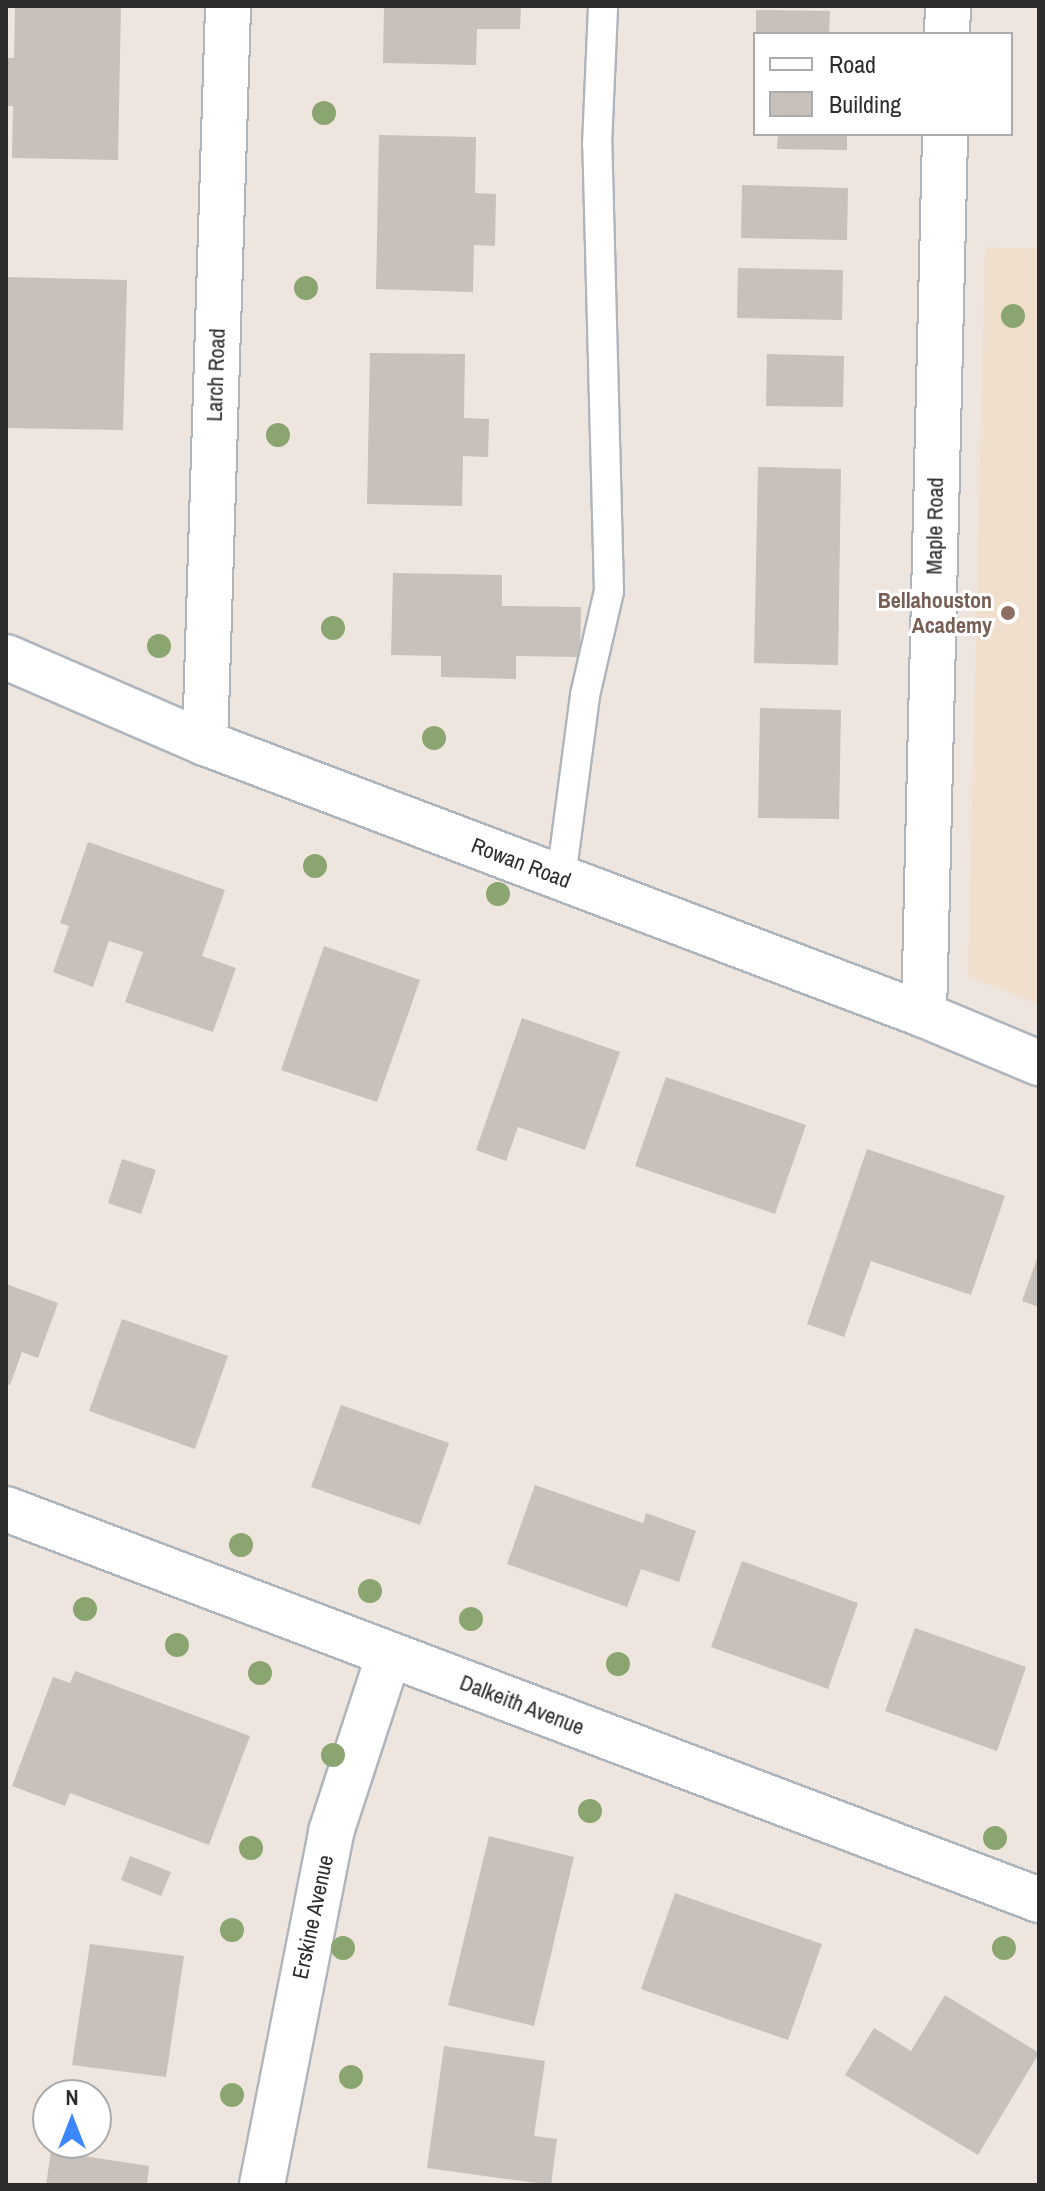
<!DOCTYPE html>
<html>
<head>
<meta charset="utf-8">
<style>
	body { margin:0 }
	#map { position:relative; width:1045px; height:2191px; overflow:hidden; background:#efe5df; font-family:"Archivo Narrow",sans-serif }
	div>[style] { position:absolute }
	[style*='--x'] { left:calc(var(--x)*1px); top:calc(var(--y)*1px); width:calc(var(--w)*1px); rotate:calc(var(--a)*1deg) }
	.education>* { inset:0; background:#f1dfcd }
	.building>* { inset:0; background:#c8c0ba }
	.roads { filter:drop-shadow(2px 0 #afb5bd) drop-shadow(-2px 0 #afb5bd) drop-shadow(0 2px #afb5bd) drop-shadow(0 -2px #afb5bd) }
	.lane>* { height:28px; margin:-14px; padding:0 14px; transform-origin:14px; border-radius:14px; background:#fff }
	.street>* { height:44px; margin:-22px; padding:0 22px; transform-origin:22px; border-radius:22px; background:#fff }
	.trees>* { width:24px; height:24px; margin:-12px; border-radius:50%; background:#8ba570 }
	.dots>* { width:22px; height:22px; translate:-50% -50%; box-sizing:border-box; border:4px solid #fff; border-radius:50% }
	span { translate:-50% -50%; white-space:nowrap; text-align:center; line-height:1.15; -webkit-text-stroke:6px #fff; paint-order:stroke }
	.street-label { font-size:22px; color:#2d2d2d }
	.education-label { font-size:22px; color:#785e54; font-weight:700 }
	.right { translate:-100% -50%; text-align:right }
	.frame { position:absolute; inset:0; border:8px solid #2d2d2d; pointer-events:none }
	.legend { position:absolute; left:753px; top:32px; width:260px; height:104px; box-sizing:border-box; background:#fff; border:2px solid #ababab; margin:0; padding:10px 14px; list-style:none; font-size:24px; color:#2d2d2d }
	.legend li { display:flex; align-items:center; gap:16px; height:40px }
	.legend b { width:40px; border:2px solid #ababab }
	.north { position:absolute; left:32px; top:2079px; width:80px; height:80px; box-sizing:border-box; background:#fff; border:2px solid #ababab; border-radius:50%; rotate:0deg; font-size:22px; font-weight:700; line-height:32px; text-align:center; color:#2d2d2d }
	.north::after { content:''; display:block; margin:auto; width:28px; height:36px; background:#3c86ff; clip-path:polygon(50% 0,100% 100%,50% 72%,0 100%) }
</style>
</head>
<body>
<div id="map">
	<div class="education">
		<i style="clip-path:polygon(985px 247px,1039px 249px,1039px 1004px,968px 976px)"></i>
	</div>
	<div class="building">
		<i style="clip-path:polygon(15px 6px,121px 6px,118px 160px,12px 158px,13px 106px,6px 106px,6px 58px,14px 58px)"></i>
		<i style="clip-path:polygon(384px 6px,521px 6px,520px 29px,477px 29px,476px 65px,383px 63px)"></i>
		<i style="clip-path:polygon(756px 10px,830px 11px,829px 34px,756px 34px)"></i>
		<i style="clip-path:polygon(778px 134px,847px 134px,847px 150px,777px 149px)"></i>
		<i style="clip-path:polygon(379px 135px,476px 137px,475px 193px,496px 194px,495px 246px,474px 245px,473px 292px,376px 289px)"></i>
		<i style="clip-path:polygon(742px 185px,848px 188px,847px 240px,741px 238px)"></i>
		<i style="clip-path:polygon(738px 268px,843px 270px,842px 320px,737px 318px)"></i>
		<i style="clip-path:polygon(6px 277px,127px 280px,123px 430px,6px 428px)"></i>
		<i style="clip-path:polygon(370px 353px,465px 354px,464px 418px,489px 419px,488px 457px,463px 456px,462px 506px,367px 504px)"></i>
		<i style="clip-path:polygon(767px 354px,844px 356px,843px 407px,766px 406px)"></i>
		<i style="clip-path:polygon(758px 467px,841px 469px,838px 665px,754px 663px)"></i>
		<i style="clip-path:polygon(393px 573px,502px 575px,502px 606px,581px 607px,580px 657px,516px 656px,516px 679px,441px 677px,441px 656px,391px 655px)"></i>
		<i style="clip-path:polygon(760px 708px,841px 710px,839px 819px,758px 818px)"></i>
		<i style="clip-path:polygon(88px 842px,225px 890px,202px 956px,236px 968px,213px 1032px,125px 1002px,143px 952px,109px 941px,93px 987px,53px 972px,69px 926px,60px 923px)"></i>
		<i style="clip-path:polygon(324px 946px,420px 980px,377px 1102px,281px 1070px)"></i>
		<i style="clip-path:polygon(522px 1018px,620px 1052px,585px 1150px,518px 1127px,506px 1161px,476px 1150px)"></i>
		<i style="clip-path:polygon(666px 1077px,806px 1125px,775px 1214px,635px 1166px)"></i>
		<i style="clip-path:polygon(867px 1149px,1005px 1196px,971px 1295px,871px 1261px,844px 1337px,807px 1324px)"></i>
		<i style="clip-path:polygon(122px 1159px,156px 1170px,141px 1214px,108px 1203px)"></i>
		<i style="clip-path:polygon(1039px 1253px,1039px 1307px,1022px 1301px)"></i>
		<i style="clip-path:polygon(6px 1284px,58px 1303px,38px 1358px,22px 1352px,10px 1385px,6px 1384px)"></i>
		<i style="clip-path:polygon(122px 1319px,228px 1356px,195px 1449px,89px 1411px)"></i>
		<i style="clip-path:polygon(341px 1405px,449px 1443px,420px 1525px,311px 1487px)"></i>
		<i style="clip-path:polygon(535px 1485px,643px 1523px,646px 1513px,696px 1531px,679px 1582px,641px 1569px,627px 1607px,507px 1564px)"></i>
		<i style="clip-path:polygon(742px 1561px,858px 1603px,828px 1689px,711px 1647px)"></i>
		<i style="clip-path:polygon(915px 1628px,1026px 1667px,997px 1751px,885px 1711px)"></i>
		<i style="clip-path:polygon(75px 1671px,250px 1736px,209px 1845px,70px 1793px,65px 1806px,12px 1786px,53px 1677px,70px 1683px)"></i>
		<i style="clip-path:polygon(489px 1836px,574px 1857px,534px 2026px,448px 2005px)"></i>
		<i style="clip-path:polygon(130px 1856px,171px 1872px,161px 1896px,121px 1880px)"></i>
		<i style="clip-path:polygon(675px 1893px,822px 1944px,788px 2040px,641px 1989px)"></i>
		<i style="clip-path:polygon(90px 1944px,184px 1956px,166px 2077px,72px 2065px)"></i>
		<i style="clip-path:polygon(945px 1995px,1039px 2053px,978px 2155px,845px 2075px,874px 2028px,911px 2051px)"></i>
		<i style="clip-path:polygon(444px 2046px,545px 2061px,534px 2136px,557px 2139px,551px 2185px,427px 2168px)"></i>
		<i style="clip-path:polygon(51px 2151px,149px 2166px,147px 2185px,46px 2185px)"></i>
	</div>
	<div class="roads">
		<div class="lane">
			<i style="--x:561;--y:878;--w:185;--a:-82.5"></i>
			<i style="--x:585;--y:695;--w:107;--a:-77"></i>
			<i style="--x:609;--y:591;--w:446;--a:-91.5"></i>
			<i style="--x:597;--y:145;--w:139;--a:-87.5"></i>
		</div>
		<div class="street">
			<i style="--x:947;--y:34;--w:28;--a:-88"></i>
			<i style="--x:6;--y:657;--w:217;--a:23.4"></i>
			<i style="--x:205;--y:743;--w:769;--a:20.72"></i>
			<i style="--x:924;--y:1015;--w:125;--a:22.7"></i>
			<i style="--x:205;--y:743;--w:737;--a:-88.21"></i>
			<i style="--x:924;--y:1015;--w:881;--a:-88.63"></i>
			<i style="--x:6;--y:1509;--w:1105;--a:20.73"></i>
			<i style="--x:262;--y:2185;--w:360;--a:-78.9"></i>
			<i style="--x:331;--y:1832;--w:186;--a:-71.9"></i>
		</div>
	</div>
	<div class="trees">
		<i style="left:324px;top:113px"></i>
		<i style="left:306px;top:288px"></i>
		<i style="left:1013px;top:316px"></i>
		<i style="left:278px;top:435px"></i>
		<i style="left:333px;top:628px"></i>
		<i style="left:159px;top:646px"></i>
		<i style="left:434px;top:738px"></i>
		<i style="left:315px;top:866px"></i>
		<i style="left:498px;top:894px"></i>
		<i style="left:241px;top:1545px"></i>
		<i style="left:370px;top:1591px"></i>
		<i style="left:85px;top:1609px"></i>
		<i style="left:471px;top:1619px"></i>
		<i style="left:177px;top:1645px"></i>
		<i style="left:618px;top:1664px"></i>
		<i style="left:260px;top:1673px"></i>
		<i style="left:333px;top:1755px"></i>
		<i style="left:590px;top:1811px"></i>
		<i style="left:995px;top:1838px"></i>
		<i style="left:251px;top:1848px"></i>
		<i style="left:232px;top:1930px"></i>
		<i style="left:343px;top:1948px"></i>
		<i style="left:1004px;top:1948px"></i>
		<i style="left:351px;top:2077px"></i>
		<i style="left:232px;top:2095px"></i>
	</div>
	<div class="dots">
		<i style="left:1008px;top:613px;background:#8d6e63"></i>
	</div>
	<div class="street-label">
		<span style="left:216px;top:375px;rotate:-88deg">Larch Road</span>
		<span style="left:935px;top:526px;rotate:-89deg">Maple Road</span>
		<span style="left:521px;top:863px;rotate:21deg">Rowan Road</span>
		<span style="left:522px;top:1705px;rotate:21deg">Dalkeith Avenue</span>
		<span style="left:313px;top:1917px;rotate:-78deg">Erskine Avenue</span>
	</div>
	<div class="education-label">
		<span class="right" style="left:992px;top:613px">Bellahouston<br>Academy</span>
	</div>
	<div class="frame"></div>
	<ul class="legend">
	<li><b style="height:10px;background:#fff"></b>Road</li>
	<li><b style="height:22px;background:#c8c0ba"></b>Building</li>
	</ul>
	<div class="north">N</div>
</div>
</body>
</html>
